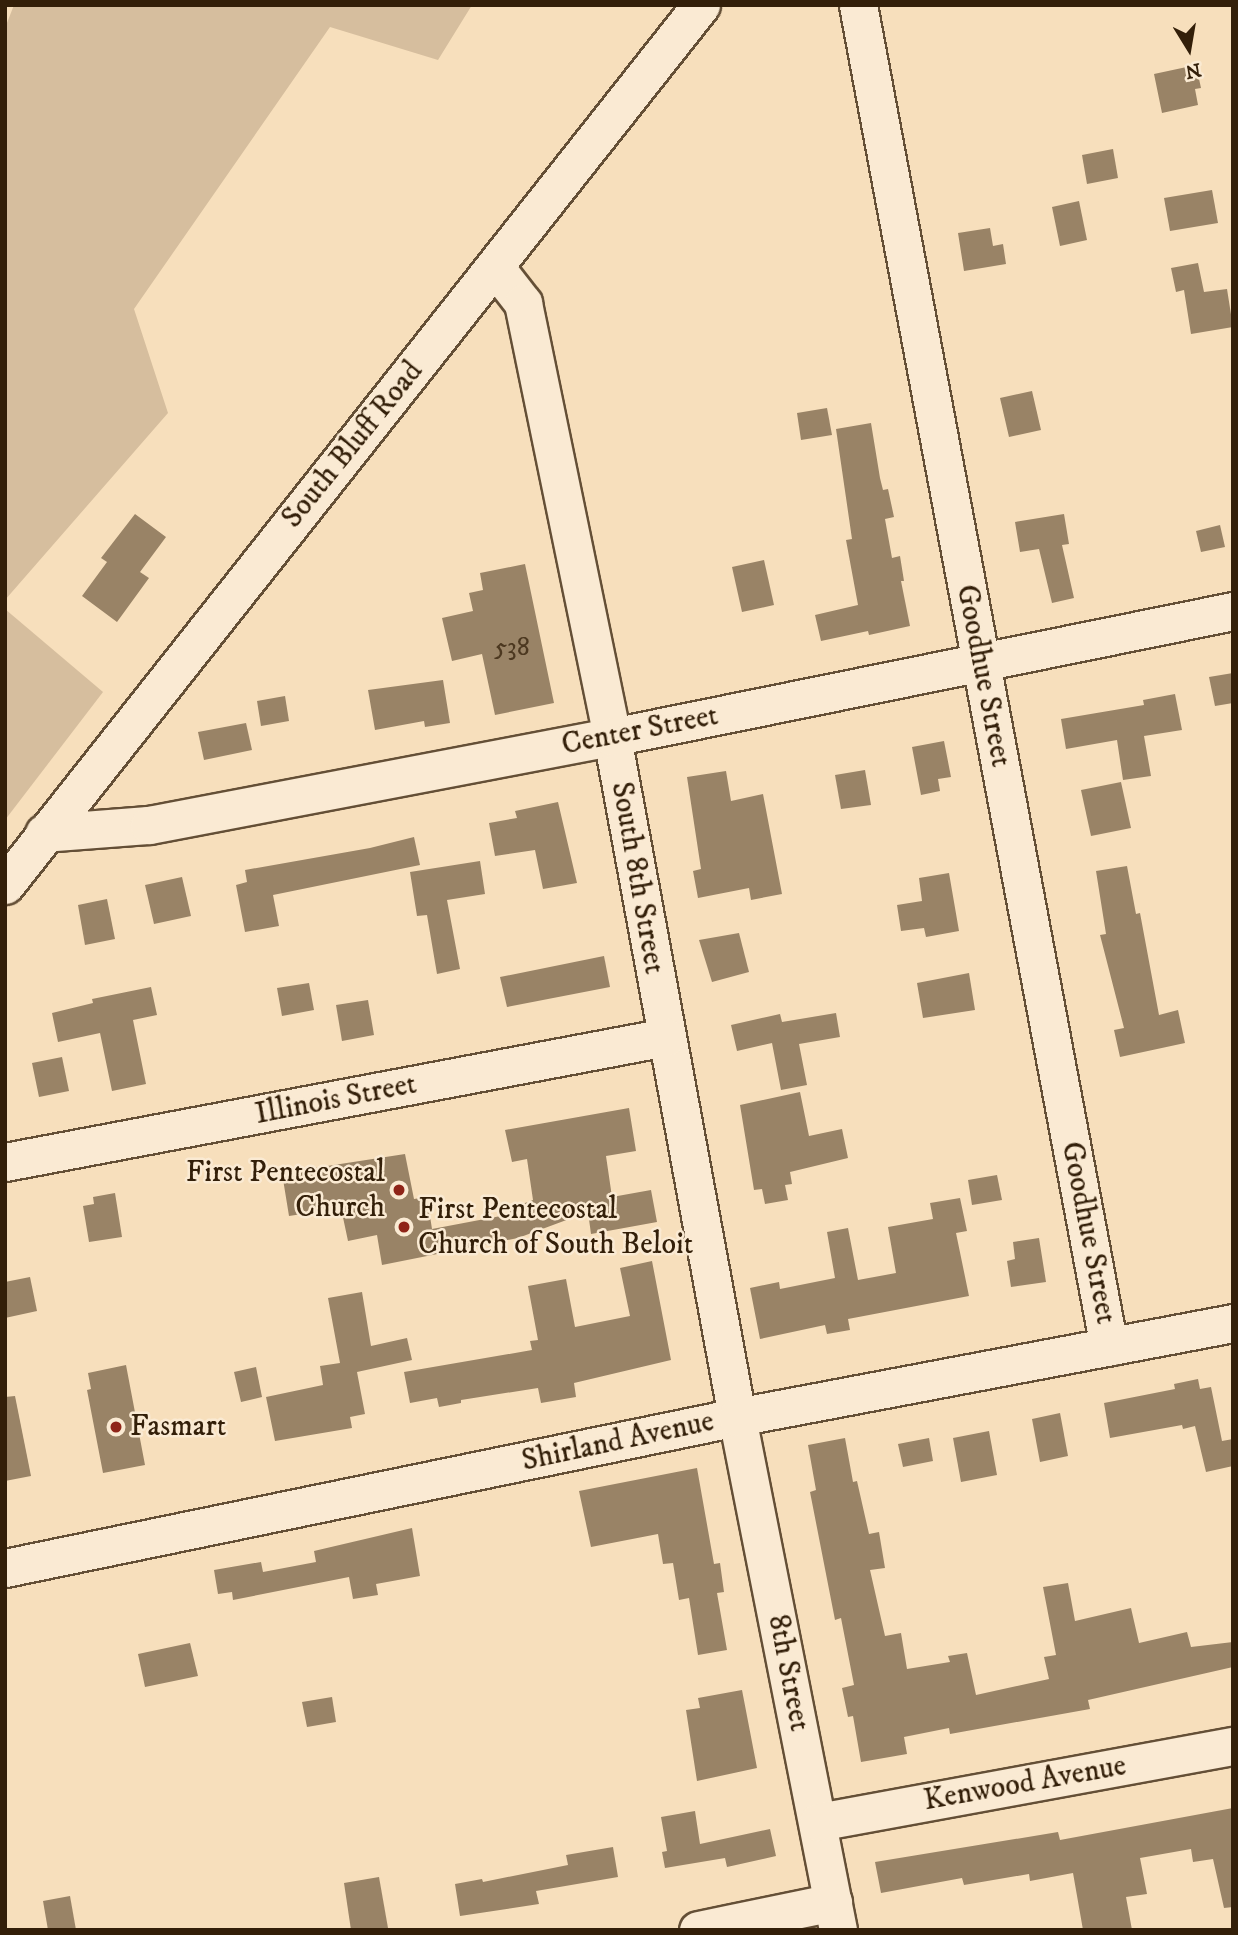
<!DOCTYPE html>
<html>
<head>
<meta charset="utf-8">
<style>
	body { margin:0 }
	#map { position:relative; width:1238px; height:1935px; overflow:hidden; background:#f7dfbc; font-family:"IM FELL DW Pica",serif }
	div>[style] { position:absolute }
	[style*='--x'] { left:calc(var(--x)*1px); top:calc(var(--y)*1px); width:calc(var(--w)*1px); rotate:calc(var(--a)*1deg) }
	.green>* { inset:0; background:#d6be9e }
	.building>* { inset:0; background:#998366 }
	.roads { filter:drop-shadow(2px 0 #644f36) drop-shadow(-2px 0 #644f36) drop-shadow(0 2px #644f36) drop-shadow(0 -2px #644f36) }
	.minor>* { height:37px; margin:-18.5px; padding:0 18.5px; transform-origin:18.5px; border-radius:18.5px; background:#faead3 }
	.dots>* { width:19px; height:19px; translate:-50% -50%; box-sizing:border-box; border:4px solid #faead3; border-radius:50% }
	span { translate:-50% -50%; white-space:nowrap; text-align:center; line-height:1.15; -webkit-text-stroke:5px #faead3; paint-order:stroke }
	.number-label { font-size:26px; color:#4c3820 }
	.number-label span { -webkit-text-stroke-width:0 }
	.street-label { font-size:30px; color:#331f09 }
	.poi-label { font-size:30px; color:#331f09 }
	.right { translate:-100% -50%; text-align:right }
	.left { translate:0 -50%; text-align:left }
	.frame { position:absolute; inset:0; border:7px solid #331f09; pointer-events:none }
	.north { position:absolute; left:1154px; top:14px; width:70px; height:70px; -webkit-text-stroke:5px #faead3; paint-order:stroke; rotate:169deg; font-size:19px; font-weight:700; line-height:28px; text-align:center; color:#331f09 }
	.north::after { content:''; display:block; margin:auto; width:24px; height:32px; background:#331f09; clip-path:polygon(50% 0,100% 100%,50% 72%,0 100%) }
</style>
</head>
<body>
<div id="map">
	<div class="green">
		<i style="clip-path:polygon(14px 5px,472px 5px,438px 60px,330px 27px,134px 309px,168px 413px,5px 600px,5px 28px)"></i>
		<i style="clip-path:polygon(5px 609px,103px 692px,5px 820px)"></i>
	</div>
	<div class="building">
		<i style="clip-path:polygon(1196px 65px,1201px 88px,1195px 89px,1198px 105px,1162px 113px,1154px 74px)"></i>
		<i style="clip-path:polygon(1113px 149px,1118px 178px,1087px 184px,1082px 155px)"></i>
		<i style="clip-path:polygon(1212px 190px,1218px 223px,1170px 231px,1164px 198px)"></i>
		<i style="clip-path:polygon(1079px 201px,1087px 240px,1060px 246px,1052px 207px)"></i>
		<i style="clip-path:polygon(990px 228px,993px 246px,1003px 244px,1006px 264px,964px 271px,958px 233px)"></i>
		<i style="clip-path:polygon(1198px 263px,1204px 292px,1227px 289px,1233px 327px,1191px 334px,1184px 290px,1176px 292px,1171px 268px)"></i>
		<i style="clip-path:polygon(1032px 391px,1041px 430px,1009px 437px,1000px 398px)"></i>
		<i style="clip-path:polygon(827px 408px,832px 435px,801px 440px,797px 413px)"></i>
		<i style="clip-path:polygon(871px 423px,880px 478px,883px 490px,888px 489px,894px 517px,885px 519px,892px 558px,900px 556px,904px 581px,901px 581px,910px 626px,869px 635px,868px 631px,821px 641px,815px 615px,858px 605px,846px 540px,852px 539px,836px 429px)"></i>
		<i style="clip-path:polygon(135px 514px,166px 537px,140px 572px,149px 578px,117px 622px,82px 596px,107px 562px,101px 558px)"></i>
		<i style="clip-path:polygon(1064px 514px,1069px 544px,1062px 545px,1074px 598px,1052px 603px,1039px 549px,1020px 552px,1015px 522px)"></i>
		<i style="clip-path:polygon(1220px 525px,1225px 547px,1201px 552px,1196px 531px)"></i>
		<i style="clip-path:polygon(764px 560px,774px 605px,742px 612px,732px 567px)"></i>
		<i style="clip-path:polygon(525px 564px,554px 703px,495px 715px,482px 654px,452px 661px,442px 618px,473px 611px,469px 593px,483px 590px,480px 573px)"></i>
		<i style="clip-path:polygon(1233px 673px,1233px 703px,1215px 706px,1209px 677px)"></i>
		<i style="clip-path:polygon(443px 680px,450px 723px,425px 727px,424px 721px,375px 730px,368px 690px)"></i>
		<i style="clip-path:polygon(1175px 694px,1182px 730px,1144px 736px,1151px 776px,1123px 780px,1117px 740px,1066px 749px,1061px 719px,1144px 705px,1143px 700px)"></i>
		<i style="clip-path:polygon(285px 696px,289px 721px,261px 726px,257px 701px)"></i>
		<i style="clip-path:polygon(246px 723px,252px 750px,204px 760px,198px 732px)"></i>
		<i style="clip-path:polygon(944px 741px,951px 777px,938px 779px,940px 791px,921px 795px,912px 747px)"></i>
		<i style="clip-path:polygon(865px 770px,871px 805px,841px 809px,835px 775px)"></i>
		<i style="clip-path:polygon(726px 771px,731px 801px,763px 794px,782px 894px,751px 900px,749px 888px,698px 898px,693px 871px,701px 869px,687px 777px)"></i>
		<i style="clip-path:polygon(1121px 782px,1131px 828px,1091px 836px,1081px 790px)"></i>
		<i style="clip-path:polygon(558px 802px,577px 883px,543px 889px,535px 850px,495px 856px,489px 823px,517px 818px,515px 811px)"></i>
		<i style="clip-path:polygon(414px 837px,420px 865px,273px 895px,279px 926px,245px 932px,236px 885px,247px 882px,245px 870px,370px 848px)"></i>
		<i style="clip-path:polygon(480px 861px,485px 894px,447px 900px,460px 969px,437px 974px,427px 915px,417px 916px,410px 872px)"></i>
		<i style="clip-path:polygon(1127px 866px,1136px 914px,1140px 913px,1159px 1015px,1178px 1010px,1185px 1043px,1120px 1057px,1114px 1030px,1124px 1028px,1100px 935px,1106px 934px,1096px 871px)"></i>
		<i style="clip-path:polygon(949px 873px,959px 931px,926px 937px,924px 928px,901px 931px,897px 905px,922px 901px,919px 878px)"></i>
		<i style="clip-path:polygon(182px 877px,191px 916px,154px 924px,145px 885px)"></i>
		<i style="clip-path:polygon(107px 899px,115px 939px,85px 945px,78px 905px)"></i>
		<i style="clip-path:polygon(739px 933px,749px 972px,712px 982px,699px 940px)"></i>
		<i style="clip-path:polygon(604px 956px,610px 987px,507px 1007px,500px 977px)"></i>
		<i style="clip-path:polygon(969px 973px,975px 1010px,923px 1018px,917px 983px)"></i>
		<i style="clip-path:polygon(309px 983px,314px 1010px,282px 1016px,277px 988px)"></i>
		<i style="clip-path:polygon(151px 987px,157px 1015px,133px 1020px,146px 1084px,112px 1091px,100px 1033px,58px 1042px,52px 1013px,93px 1003px,92px 999px)"></i>
		<i style="clip-path:polygon(368px 1000px,374px 1035px,342px 1041px,336px 1005px)"></i>
		<i style="clip-path:polygon(836px 1013px,840px 1037px,799px 1044px,807px 1085px,781px 1090px,772px 1043px,737px 1051px,731px 1025px,780px 1014px,782px 1022px)"></i>
		<i style="clip-path:polygon(62px 1057px,69px 1091px,39px 1097px,32px 1063px)"></i>
		<i style="clip-path:polygon(800px 1092px,809px 1136px,842px 1129px,848px 1158px,790px 1172px,792px 1184px,785px 1185px,788px 1200px,765px 1204px,762px 1189px,754px 1190px,740px 1105px)"></i>
		<i style="clip-path:polygon(629px 1108px,636px 1151px,606px 1156px,612px 1197px,651px 1190px,657px 1222px,591px 1234px,588px 1212px,518px 1238px,382px 1265px,377px 1235px,348px 1241px,341px 1208px,289px 1216px,282px 1173px,405px 1154px,414px 1199px,427px 1197px,432px 1229px,511px 1214px,509px 1209px,533px 1200px,527px 1159px,512px 1162px,505px 1130px)"></i>
		<i style="clip-path:polygon(997px 1175px,1002px 1200px,972px 1205px,968px 1180px)"></i>
		<i style="clip-path:polygon(115px 1193px,122px 1237px,89px 1242px,83px 1206px,94px 1204px,93px 1197px)"></i>
		<i style="clip-path:polygon(960px 1198px,967px 1231px,956px 1233px,969px 1296px,848px 1319px,850px 1330px,827px 1334px,825px 1325px,760px 1339px,750px 1288px,779px 1282px,780px 1289px,835px 1278px,827px 1232px,848px 1228px,858px 1280px,896px 1273px,888px 1227px,933px 1219px,930px 1203px)"></i>
		<i style="clip-path:polygon(1039px 1238px,1046px 1282px,1011px 1287px,1007px 1261px,1015px 1259px,1013px 1242px)"></i>
		<i style="clip-path:polygon(652px 1261px,671px 1360px,574px 1383px,576px 1397px,541px 1403px,538px 1388px,461px 1400px,461px 1403px,439px 1407px,437px 1398px,410px 1403px,404px 1372px,532px 1350px,530px 1341px,538px 1340px,528px 1286px,566px 1279px,575px 1327px,630px 1316px,620px 1268px)"></i>
		<i style="clip-path:polygon(30px 1277px,37px 1311px,5px 1318px,5px 1282px)"></i>
		<i style="clip-path:polygon(362px 1292px,371px 1346px,407px 1338px,412px 1360px,357px 1372px,365px 1414px,350px 1417px,352px 1428px,275px 1441px,266px 1397px,323px 1385px,320px 1366px,340px 1363px,328px 1298px)"></i>
		<i style="clip-path:polygon(126px 1365px,145px 1465px,103px 1473px,87px 1390px,91px 1389px,88px 1373px)"></i>
		<i style="clip-path:polygon(256px 1367px,262px 1397px,241px 1402px,234px 1372px)"></i>
		<i style="clip-path:polygon(1198px 1379px,1200px 1389px,1211px 1387px,1222px 1441px,1233px 1439px,1233px 1466px,1206px 1472px,1195px 1426px,1183px 1429px,1182px 1425px,1110px 1438px,1104px 1403px,1175px 1389px,1174px 1384px)"></i>
		<i style="clip-path:polygon(15px 1396px,31px 1476px,5px 1481px,5px 1397px)"></i>
		<i style="clip-path:polygon(1060px 1413px,1068px 1456px,1040px 1462px,1032px 1419px)"></i>
		<i style="clip-path:polygon(989px 1431px,997px 1475px,961px 1482px,953px 1438px)"></i>
		<i style="clip-path:polygon(845px 1438px,853px 1482px,857px 1481px,869px 1534px,879px 1532px,885px 1568px,870px 1570px,885px 1636px,901px 1633px,907px 1669px,950px 1662px,948px 1656px,967px 1653px,976px 1695px,1049px 1679px,1044px 1657px,1056px 1655px,1043px 1587px,1068px 1583px,1075px 1621px,1131px 1608px,1139px 1643px,1187px 1632px,1191px 1647px,1233px 1642px,1233px 1667px,1088px 1700px,1090px 1709px,950px 1734px,949px 1728px,904px 1737px,907px 1754px,861px 1762px,853px 1716px,848px 1717px,842px 1688px,854px 1685px,841px 1618px,835px 1620px,810px 1492px,816px 1490px,808px 1445px)"></i>
		<i style="clip-path:polygon(929px 1438px,933px 1461px,903px 1467px,898px 1444px)"></i>
		<i style="clip-path:polygon(697px 1468px,714px 1564px,720px 1563px,724px 1592px,717px 1593px,727px 1650px,698px 1655px,689px 1598px,679px 1600px,673px 1563px,663px 1564px,658px 1534px,591px 1547px,579px 1491px)"></i>
		<i style="clip-path:polygon(412px 1528px,420px 1576px,376px 1584px,378px 1595px,353px 1599px,349px 1577px,233px 1600px,232px 1592px,218px 1594px,214px 1570px,261px 1562px,263px 1572px,316px 1562px,314px 1551px)"></i>
		<i style="clip-path:polygon(190px 1643px,198px 1676px,145px 1687px,138px 1654px)"></i>
		<i style="clip-path:polygon(742px 1690px,757px 1768px,697px 1781px,686px 1710px,700px 1708px,698px 1698px)"></i>
		<i style="clip-path:polygon(332px 1697px,336px 1722px,307px 1727px,302px 1702px)"></i>
		<i style="clip-path:polygon(1233px 1808px,1233px 1907px,1224px 1908px,1213px 1859px,1193px 1862px,1191px 1849px,1140px 1858px,1147px 1894px,1126px 1897px,1132px 1930px,1083px 1930px,1073px 1873px,1030px 1881px,1029px 1874px,964px 1885px,962px 1878px,881px 1893px,875px 1862px,1058px 1832px,1060px 1840px)"></i>
		<i style="clip-path:polygon(695px 1811px,700px 1844px,770px 1829px,776px 1856px,727px 1867px,725px 1858px,665px 1868px,662px 1852px,667px 1851px,661px 1817px)"></i>
		<i style="clip-path:polygon(613px 1847px,618px 1877px,536px 1891px,539px 1904px,460px 1916px,455px 1884px,482px 1879px,483px 1882px,568px 1865px,566px 1855px)"></i>
		<i style="clip-path:polygon(379px 1877px,388px 1928px,351px 1930px,344px 1883px)"></i>
		<i style="clip-path:polygon(70px 1896px,76px 1930px,48px 1930px,43px 1901px)"></i>
	</div>
	<div class="roads">
		<div class="minor">
			<i style="--x:858;--y:5;--w:1365;--a:79.41"></i>
			<i style="--x:495;--y:267;--w:46;--a:52.1"></i>
			<i style="--x:523;--y:303;--w:443;--a:78.4"></i>
			<i style="--x:612;--y:737;--w:691;--a:79.58"></i>
			<i style="--x:737;--y:1417;--w:523;--a:78.86"></i>
			<i style="--x:44;--y:833;--w:105;--a:-4.4"></i>
			<i style="--x:149;--y:825;--w:471;--a:-10.8"></i>
			<i style="--x:612;--y:737;--w:634;--a:-11.47"></i>
			<i style="--x:5;--y:885;--w:1122;--a:-51.66"></i>
			<i style="--x:5;--y:1162;--w:673;--a:-10.71"></i>
			<i style="--x:5;--y:1568;--w:747;--a:-11.66"></i>
			<i style="--x:737;--y:1417;--w:505;--a:-10.73"></i>
			<i style="--x:818;--y:1822;--w:422;--a:-10.4"></i>
			<i style="--x:698;--y:1930;--w:138;--a:-11.7"></i>
		</div>
	</div>
	<div class="dots">
		<i style="left:399px;top:1190px;background:#8f2418"></i>
		<i style="left:404px;top:1227px;background:#8f2418"></i>
		<i style="left:116px;top:1427px;background:#8f2418"></i>
	</div>
	<div class="number-label">
		<span style="left:512px;top:648px">538</span>
	</div>
	<div class="street-label">
		<span style="left:353px;top:445px;rotate:-51deg">South Bluff Road</span>
		<span style="left:983px;top:676px;rotate:79deg">Goodhue Street</span>
		<span style="left:640px;top:731px;rotate:-11deg">Center Street</span>
		<span style="left:637px;top:878px;rotate:80deg">South 8th Street</span>
		<span style="left:336px;top:1100px;rotate:-11deg">Illinois Street</span>
		<span style="left:1088px;top:1233px;rotate:79deg">Goodhue Street</span>
		<span style="left:618px;top:1442px;rotate:-12deg">Shirland Avenue</span>
		<span style="left:788px;top:1673px;rotate:79deg">8th Street</span>
		<span style="left:1025px;top:1784px;rotate:-10deg">Kenwood Avenue</span>
	</div>
	<div class="poi-label">
		<span class="right" style="left:385px;top:1190px">First Pentecostal<br>Church</span>
		<span class="left" style="left:418px;top:1227px">First Pentecostal<br>Church of South Beloit</span>
		<span class="left" style="left:130px;top:1427px">Fasmart</span>
	</div>
	<div class="frame"></div>
	<div class="north">N</div>
</div>
</body>
</html>
